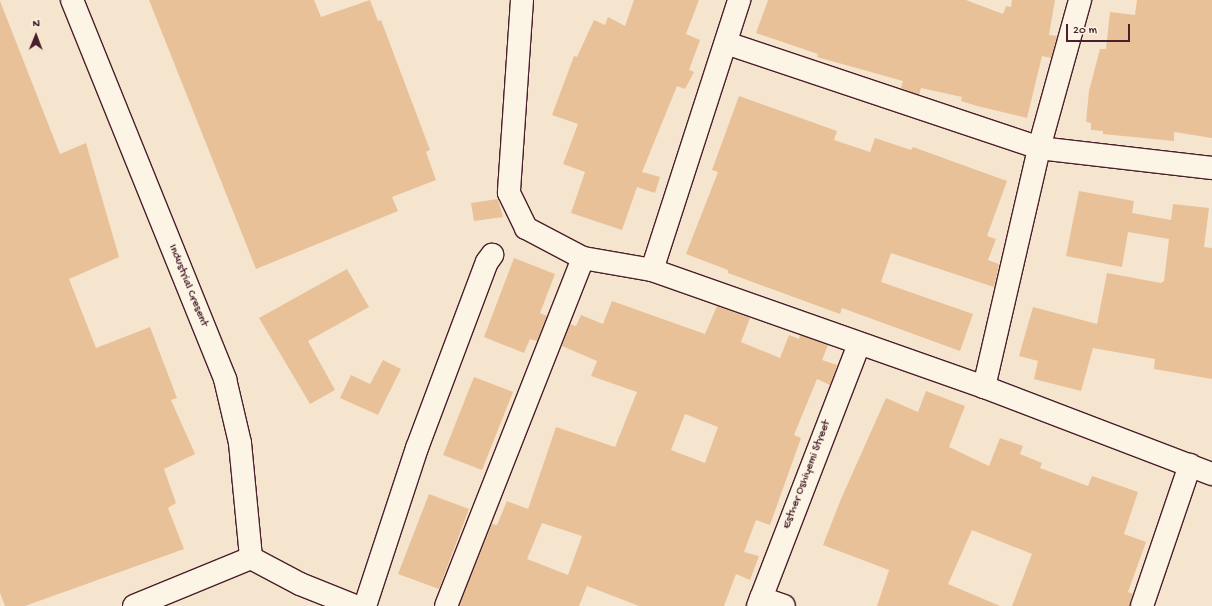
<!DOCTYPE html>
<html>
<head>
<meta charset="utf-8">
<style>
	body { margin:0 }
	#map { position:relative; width:1212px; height:606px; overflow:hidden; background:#f6e5ce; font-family:"Gochi Hand",sans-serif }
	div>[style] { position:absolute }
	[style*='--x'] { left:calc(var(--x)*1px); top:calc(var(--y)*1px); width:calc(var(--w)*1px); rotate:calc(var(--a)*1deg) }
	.building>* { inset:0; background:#e8c199 }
	.roads { filter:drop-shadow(1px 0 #4a1f2b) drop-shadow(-1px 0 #4a1f2b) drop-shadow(0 1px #4a1f2b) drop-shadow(0 -1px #4a1f2b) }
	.minor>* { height:22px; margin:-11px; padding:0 11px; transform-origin:11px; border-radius:11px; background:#fcf5e5 }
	span { translate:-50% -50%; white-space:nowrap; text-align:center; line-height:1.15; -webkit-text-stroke:4px #fcf5e5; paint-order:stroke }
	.street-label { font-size:12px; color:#4a1f2b }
	.north { position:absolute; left:16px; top:16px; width:40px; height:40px; -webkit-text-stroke:3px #fcf5e5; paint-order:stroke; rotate:1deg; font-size:11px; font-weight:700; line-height:16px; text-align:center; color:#4a1f2b }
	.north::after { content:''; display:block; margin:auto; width:14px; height:18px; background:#4a1f2b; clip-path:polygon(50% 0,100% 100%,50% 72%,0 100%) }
	.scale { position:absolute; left:1066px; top:24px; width:64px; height:18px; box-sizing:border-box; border:2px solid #4a1f2b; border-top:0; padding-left:5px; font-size:12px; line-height:14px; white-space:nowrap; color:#4a1f2b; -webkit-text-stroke:3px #fcf5e5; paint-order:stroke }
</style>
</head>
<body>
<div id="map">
	<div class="building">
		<i style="clip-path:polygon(149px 0,314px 0,321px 17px,370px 0,378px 21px,381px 20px,430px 150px,426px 152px,436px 180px,392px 197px,398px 211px,256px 269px)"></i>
		<i style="clip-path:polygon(634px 0,699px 0,686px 34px,700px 40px,689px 70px,694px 72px,685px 89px,677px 86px,642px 172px,660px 177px,655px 193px,637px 187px,622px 230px,571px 213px,585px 172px,563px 164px,578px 124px,552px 115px,574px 56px,577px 57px,594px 20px,605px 25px,608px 17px,625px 26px)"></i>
		<i style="clip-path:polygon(768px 0,966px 0,1003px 14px,1006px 6px,1011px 7px,1012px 0,1055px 0,1049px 35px,1057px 36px,1051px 58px,1042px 56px,1027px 118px,977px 106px,961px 101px,962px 97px,921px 88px,919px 95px,901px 88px,903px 81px,817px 57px,818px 54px,756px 33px)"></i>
		<i style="clip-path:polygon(1137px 0,1212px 0,1212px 138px,1174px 132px,1174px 141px,1103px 134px,1103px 131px,1091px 130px,1091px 123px,1086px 122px,1089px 91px,1100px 49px,1106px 49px,1110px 12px,1135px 15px)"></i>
		<i style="clip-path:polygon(0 1px,60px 154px,86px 143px,119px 257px,69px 279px,96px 348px,150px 327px,177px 398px,171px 400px,195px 454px,164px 469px,176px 503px,168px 508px,184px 549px,25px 606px,5px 606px,0 593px)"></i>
		<i style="clip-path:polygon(739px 96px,837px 131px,834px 140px,870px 152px,875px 138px,911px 150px,913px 147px,1007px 181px,987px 236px,996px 239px,988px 260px,999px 264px,994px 287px,891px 253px,881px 282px,973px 314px,960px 351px,842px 308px,840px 314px,728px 273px,728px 270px,686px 254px,718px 172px,712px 170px)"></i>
		<i style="clip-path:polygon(1079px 191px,1134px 201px,1132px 213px,1171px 220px,1173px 204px,1209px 208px,1204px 247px,1212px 248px,1212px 379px,1154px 369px,1155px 359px,1093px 348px,1081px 391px,1034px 379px,1038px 361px,1019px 356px,1033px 307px,1097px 324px,1107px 273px,1161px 283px,1164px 281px,1169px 239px,1128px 232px,1122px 267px,1066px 256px)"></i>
		<i style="clip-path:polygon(498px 199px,503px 217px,474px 221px,471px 203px)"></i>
		<i style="clip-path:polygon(514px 258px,555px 274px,540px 313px,547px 316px,537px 341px,530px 339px,524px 353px,484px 337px)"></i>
		<i style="clip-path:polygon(347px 269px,369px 307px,308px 341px,335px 390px,310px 404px,259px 318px)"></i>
		<i style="clip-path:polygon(evenodd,612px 301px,705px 334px,717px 306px,750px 318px,741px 342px,780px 358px,789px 335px,799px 339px,800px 335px,828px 345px,822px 360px,837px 365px,830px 385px,817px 379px,794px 435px,801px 438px,770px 525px,756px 520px,744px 552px,759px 556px,750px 580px,736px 574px,724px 606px,639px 606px,587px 586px,579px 606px,459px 606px,492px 524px,497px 525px,507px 501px,528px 509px,556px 427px,615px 447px,637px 392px,591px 376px,597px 361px,562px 346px,570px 324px,576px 326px,581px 315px,603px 324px,612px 301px,685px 414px,718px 427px,705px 463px,671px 450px,685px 414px,612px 301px,542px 523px,582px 536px,568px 575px,527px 559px,542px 523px)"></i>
		<i style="clip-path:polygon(383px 360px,401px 369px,378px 415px,340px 398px,351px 375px,370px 384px)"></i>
		<i style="clip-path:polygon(474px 377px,513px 392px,482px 470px,443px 455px)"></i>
		<i style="clip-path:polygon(926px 391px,965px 406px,949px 447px,989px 466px,1000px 438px,1023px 446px,1020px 454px,1042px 463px,1040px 468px,1088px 486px,1092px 476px,1138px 492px,1124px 534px,1146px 542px,1128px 592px,1133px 594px,1130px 606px,1012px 606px,1032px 554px,972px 530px,948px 584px,1000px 606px,877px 606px,889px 570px,823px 545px,841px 499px,886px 398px,918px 412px)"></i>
		<i style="clip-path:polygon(429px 494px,469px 509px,439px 589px,398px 574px)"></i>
	</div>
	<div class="roads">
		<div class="minor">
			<i style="--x:72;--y:0;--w:409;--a:68"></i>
			<i style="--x:225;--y:379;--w:66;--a:76.8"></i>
			<i style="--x:240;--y:443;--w:116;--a:84.5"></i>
			<i style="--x:251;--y:558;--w:55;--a:28"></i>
			<i style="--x:300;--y:584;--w:59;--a:21.8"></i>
			<i style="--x:522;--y:0;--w:193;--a:93.9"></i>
			<i style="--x:509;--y:193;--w:39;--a:64"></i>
			<i style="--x:526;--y:228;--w:64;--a:27.8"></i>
			<i style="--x:726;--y:43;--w:330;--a:18.5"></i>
			<i style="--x:1039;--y:148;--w:174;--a:6.6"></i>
			<i style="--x:652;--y:270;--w:284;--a:-72.1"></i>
			<i style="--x:984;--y:387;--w:245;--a:-77"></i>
			<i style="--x:1039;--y:148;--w:154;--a:-74.5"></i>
			<i style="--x:761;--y:598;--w:24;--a:19"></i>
			<i style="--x:134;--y:606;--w:126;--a:-22.3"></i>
			<i style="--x:365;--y:606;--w:166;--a:-71.8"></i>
			<i style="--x:417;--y:448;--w:199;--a:-69.4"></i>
			<i style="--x:487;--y:262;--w:9;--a:-54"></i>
			<i style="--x:446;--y:606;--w:374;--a:-68.5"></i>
			<i style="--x:583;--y:258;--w:70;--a:9.9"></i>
			<i style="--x:652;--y:270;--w:352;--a:19.4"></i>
			<i style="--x:984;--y:387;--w:244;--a:20.9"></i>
			<i style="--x:758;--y:606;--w:281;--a:-68.9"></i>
			<i style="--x:1142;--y:606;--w:149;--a:-71.2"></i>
		</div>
	</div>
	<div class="street-label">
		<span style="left:187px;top:286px;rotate:68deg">Industrial Cresent</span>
		<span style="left:808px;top:475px;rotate:-69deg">Esther Oshiyemi Street</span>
	</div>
	<div class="north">N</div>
	<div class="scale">20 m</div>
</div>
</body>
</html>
